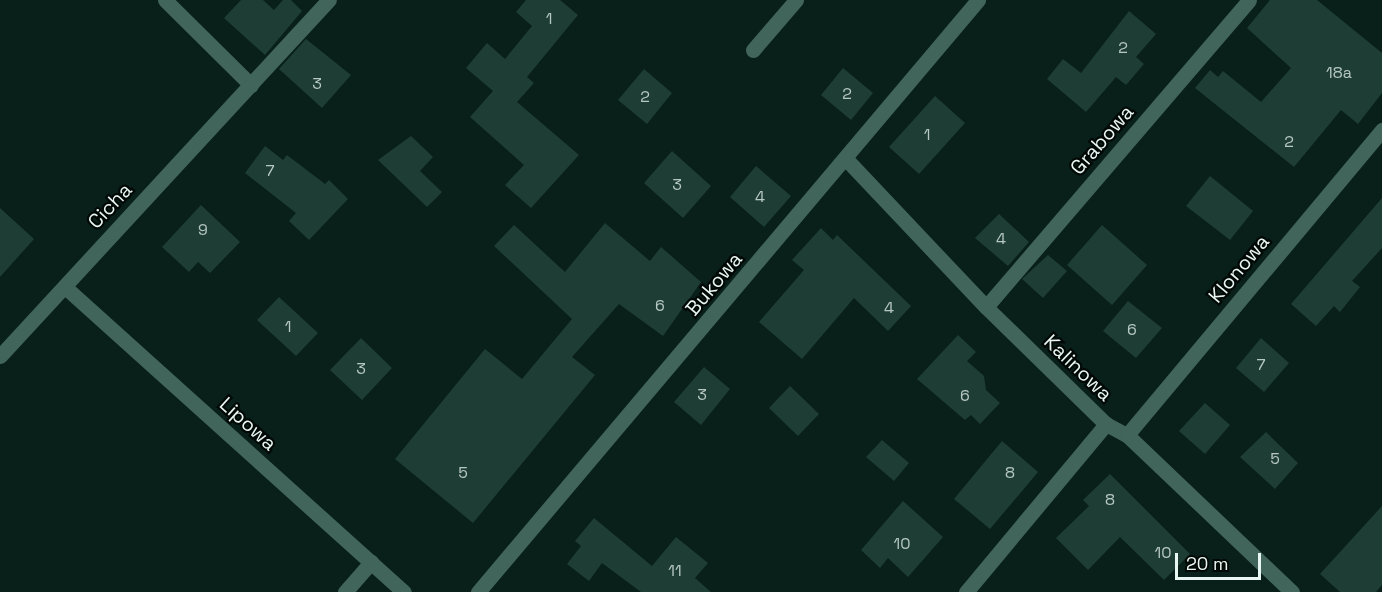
<!DOCTYPE html>
<html>
<head>
<meta charset="utf-8">
<style>
	body { margin:0 }
	#map { position:relative; width:1382px; height:592px; overflow:hidden; background:#09201a; font-family:"Space Grotesk",sans-serif }
	div>[style] { position:absolute }
	[style*='--x'] { left:calc(var(--x)*1px); top:calc(var(--y)*1px); width:calc(var(--w)*1px); rotate:calc(var(--a)*1deg) }
	.building>* { inset:0; background:#1e3d34 }
	.minor>* { height:15px; margin:-7.5px; padding:0 7.5px; transform-origin:7.5px; border-radius:7.5px; background:#41655b }
	span { translate:-50% -50%; white-space:nowrap; text-align:center; line-height:1.15; -webkit-text-stroke:4.5px #020806; paint-order:stroke }
	.number-label { font-size:16px; color:#b6c8c2 }
	.number-label span { -webkit-text-stroke-width:0 }
	.street-label { font-size:20px; color:#e9f7f2 }
	.scale { position:absolute; left:1175px; top:553px; width:86px; height:27px; box-sizing:border-box; border:3px solid #e9f7f2; border-top:0; padding-left:8px; font-size:18px; line-height:21px; white-space:nowrap; color:#e9f7f2; -webkit-text-stroke:4px #020806; paint-order:stroke }
</style>
</head>
<body>
<div id="map">
	<div class="building">
		<i style="clip-path:polygon(241px 0,263px 0,274px 10px,283px 0,291px 0,302px 11px,265px 55px,224px 18px)"></i>
		<i style="clip-path:polygon(526px 0,560px 0,578px 15px,527px 77px,534px 83px,517px 102px,579px 155px,531px 208px,505px 185px,524px 165px,470px 117px,493px 91px,466px 68px,487px 43px,505px 59px,532px 26px,516px 12px)"></i>
		<i style="clip-path:polygon(1270px 0,1317px 0,1382px 53px,1382px 93px,1358px 124px,1341px 110px,1294px 167px,1195px 88px,1210px 70px,1218px 77px,1223px 71px,1261px 102px,1291px 68px,1247px 28px)"></i>
		<i style="clip-path:polygon(1129px 11px,1156px 34px,1136px 57px,1144px 64px,1126px 85px,1116px 77px,1086px 112px,1047px 79px,1063px 59px,1081px 73px)"></i>
		<i style="clip-path:polygon(306px 39px,351px 75px,322px 108px,279px 69px)"></i>
		<i style="clip-path:polygon(843px 68px,873px 93px,851px 120px,821px 95px)"></i>
		<i style="clip-path:polygon(644px 69px,672px 93px,647px 124px,618px 100px)"></i>
		<i style="clip-path:polygon(935px 96px,965px 123px,919px 174px,889px 147px)"></i>
		<i style="clip-path:polygon(411px 136px,433px 157px,420px 171px,442px 192px,427px 207px,378px 160px)"></i>
		<i style="clip-path:polygon(265px 146px,283px 160px,287px 155px,325px 184px,329px 180px,348px 199px,309px 240px,289px 221px,296px 213px,245px 173px)"></i>
		<i style="clip-path:polygon(672px 151px,711px 186px,683px 218px,644px 183px)"></i>
		<i style="clip-path:polygon(756px 166px,791px 196px,764px 227px,730px 197px)"></i>
		<i style="clip-path:polygon(1210px 176px,1253px 211px,1230px 240px,1186px 206px)"></i>
		<i style="clip-path:polygon(1382px 198px,1382px 248px,1352px 281px,1360px 287px,1340px 312px,1334px 306px,1316px 326px,1291px 304px)"></i>
		<i style="clip-path:polygon(201px 205px,240px 242px,210px 273px,198px 262px,189px 272px,162px 247px)"></i>
		<i style="clip-path:polygon(0 208px,34px 239px,0 277px)"></i>
		<i style="clip-path:polygon(999px 214px,1029px 242px,1008px 266px,975px 238px)"></i>
		<i style="clip-path:polygon(605px 223px,650px 261px,661px 247px,701px 282px,663px 336px,619px 304px,572px 357px,595px 375px,473px 523px,395px 459px,485px 349px,522px 379px,572px 319px,494px 246px,514px 225px,565px 272px)"></i>
		<i style="clip-path:polygon(1102px 225px,1147px 265px,1112px 305px,1067px 265px)"></i>
		<i style="clip-path:polygon(821px 228px,833px 240px,837px 235px,911px 306px,888px 331px,854px 298px,802px 359px,759px 322px,804px 270px,792px 260px)"></i>
		<i style="clip-path:polygon(1048px 255px,1067px 271px,1043px 298px,1022px 279px)"></i>
		<i style="clip-path:polygon(279px 297px,318px 333px,296px 356px,257px 320px)"></i>
		<i style="clip-path:polygon(1128px 301px,1162px 328px,1136px 358px,1103px 331px)"></i>
		<i style="clip-path:polygon(958px 335px,976px 352px,967px 361px,984px 376px,986px 390px,1000px 403px,980px 424px,971px 415px,965px 420px,917px 379px)"></i>
		<i style="clip-path:polygon(361px 338px,392px 368px,362px 400px,330px 370px)"></i>
		<i style="clip-path:polygon(1261px 338px,1289px 363px,1264px 392px,1236px 368px)"></i>
		<i style="clip-path:polygon(704px 367px,730px 389px,701px 425px,674px 402px)"></i>
		<i style="clip-path:polygon(790px 386px,819px 414px,798px 436px,769px 408px)"></i>
		<i style="clip-path:polygon(1205px 403px,1230px 425px,1205px 454px,1179px 431px)"></i>
		<i style="clip-path:polygon(1266px 432px,1298px 463px,1275px 489px,1240px 457px)"></i>
		<i style="clip-path:polygon(882px 440px,909px 463px,894px 481px,866px 457px)"></i>
		<i style="clip-path:polygon(1002px 441px,1038px 472px,990px 529px,954px 499px)"></i>
		<i style="clip-path:polygon(1110px 474px,1190px 554px,1164px 580px,1120px 537px,1088px 570px,1056px 538px,1089px 506px,1083px 500px)"></i>
		<i style="clip-path:polygon(903px 501px,943px 537px,908px 577px,888px 558px,880px 568px,861px 550px)"></i>
		<i style="clip-path:polygon(1382px 506px,1382px 585px,1376px 592px,1340px 592px,1320px 574px)"></i>
		<i style="clip-path:polygon(594px 518px,652px 566px,676px 537px,708px 563px,695px 578px,711px 592px,641px 592px,602px 563px,589px 581px,567px 564px,581px 546px,575px 541px)"></i>
	</div>
	<div class="minor">
		<i style="--x:165;--y:0;--w:121;--a:44.7"></i>
		<i style="--x:753;--y:50;--w:66;--a:-49.3"></i>
		<i style="--x:847;--y:160;--w:202;--a:46.6"></i>
		<i style="--x:986;--y:307;--w:168;--a:44.3"></i>
		<i style="--x:1106;--y:424;--w:24;--a:28"></i>
		<i style="--x:1127;--y:435;--w:228;--a:43.6"></i>
		<i style="--x:65;--y:287;--w:456;--a:42"></i>
		<i style="--x:986;--y:307;--w:404;--a:-49.4"></i>
		<i style="--x:0;--y:356;--w:485;--a:-47.3"></i>
		<i style="--x:1127;--y:435;--w:398;--a:-50.1"></i>
		<i style="--x:345;--y:592;--w:40;--a:-49"></i>
		<i style="--x:478;--y:592;--w:775;--a:-49.82"></i>
		<i style="--x:966;--y:592;--w:219;--a:-50.2"></i>
	</div>
	<div class="number-label">
		<span style="left:549px;top:19px">1</span>
		<span style="left:1123px;top:48px">2</span>
		<span style="left:1339px;top:73px">18a</span>
		<span style="left:317px;top:84px">3</span>
		<span style="left:847px;top:94px">2</span>
		<span style="left:645px;top:97px">2</span>
		<span style="left:927px;top:135px">1</span>
		<span style="left:1289px;top:142px">2</span>
		<span style="left:270px;top:171px">7</span>
		<span style="left:677px;top:185px">3</span>
		<span style="left:760px;top:197px">4</span>
		<span style="left:203px;top:230px">9</span>
		<span style="left:1001px;top:239px">4</span>
		<span style="left:660px;top:306px">6</span>
		<span style="left:889px;top:308px">4</span>
		<span style="left:288px;top:327px">1</span>
		<span style="left:1132px;top:330px">6</span>
		<span style="left:1261px;top:365px">7</span>
		<span style="left:361px;top:369px">3</span>
		<span style="left:702px;top:395px">3</span>
		<span style="left:965px;top:396px">6</span>
		<span style="left:1275px;top:459px">5</span>
		<span style="left:463px;top:473px">5</span>
		<span style="left:1010px;top:473px">8</span>
		<span style="left:1110px;top:500px">8</span>
		<span style="left:902px;top:544px">10</span>
		<span style="left:1163px;top:553px">10</span>
		<span style="left:675px;top:571px">11</span>
	</div>
	<div class="street-label">
		<span style="left:1102px;top:140px;rotate:-49deg">Grabowa</span>
		<span style="left:110px;top:206px;rotate:-47deg">Cicha</span>
		<span style="left:1239px;top:269px;rotate:-50deg">Klonowa</span>
		<span style="left:714px;top:284px;rotate:-50deg">Bukowa</span>
		<span style="left:1078px;top:368px;rotate:44deg">Kalinowa</span>
		<span style="left:248px;top:424px;rotate:42deg">Lipowa</span>
	</div>
	<div class="scale">20 m</div>
</div>
</body>
</html>
